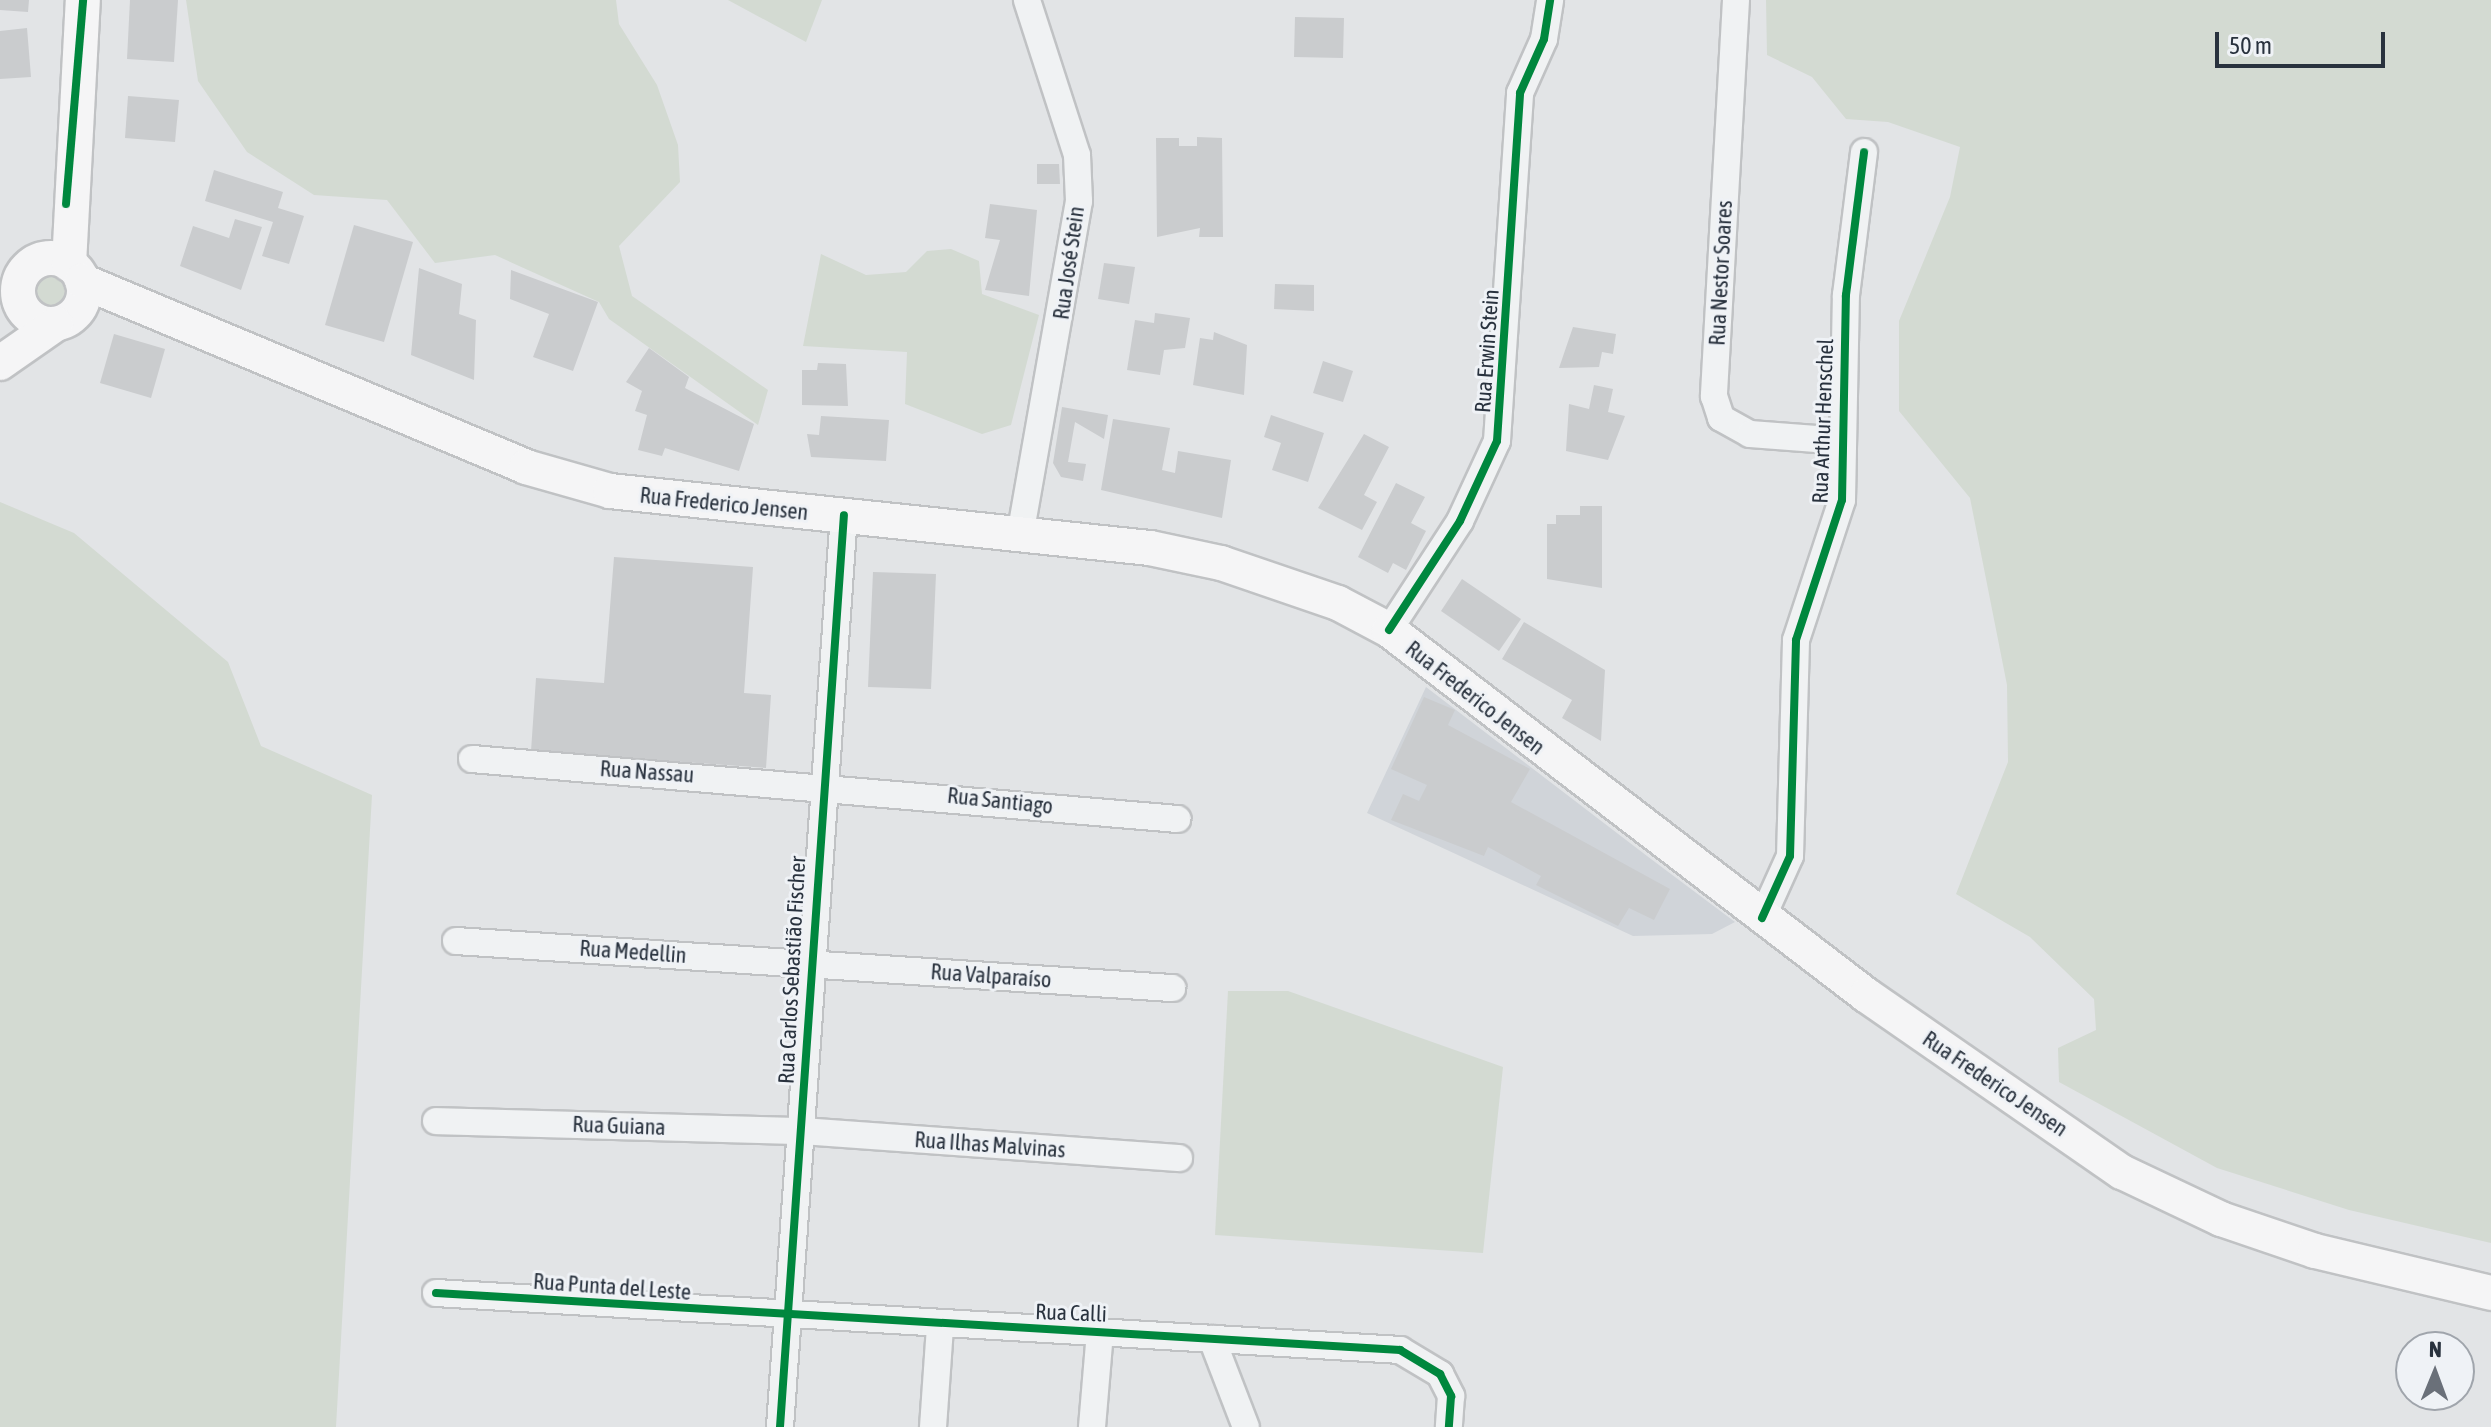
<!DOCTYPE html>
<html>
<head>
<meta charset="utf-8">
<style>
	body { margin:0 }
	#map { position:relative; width:2491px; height:1427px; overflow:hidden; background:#e2e4e6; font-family:"Asap Condensed",sans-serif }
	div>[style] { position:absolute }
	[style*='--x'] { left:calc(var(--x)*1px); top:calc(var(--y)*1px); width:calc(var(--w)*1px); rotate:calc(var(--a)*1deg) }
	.built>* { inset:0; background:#d0d4d9 }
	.green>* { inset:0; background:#d3dad2 }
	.round { border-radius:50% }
	.building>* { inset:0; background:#caccce }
	.roads { filter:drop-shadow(2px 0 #c0c2c4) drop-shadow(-2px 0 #c0c2c4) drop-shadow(0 2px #c0c2c4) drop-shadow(0 -2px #c0c2c4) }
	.minor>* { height:26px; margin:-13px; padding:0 13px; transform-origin:13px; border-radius:13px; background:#f0f2f3 }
	.major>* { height:34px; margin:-17px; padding:0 17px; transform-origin:17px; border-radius:17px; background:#f5f5f6 }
	.major>.ring { margin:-17px; padding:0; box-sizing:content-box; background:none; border:34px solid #f5f5f6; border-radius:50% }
	.cycleway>* { height:8px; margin:-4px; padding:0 4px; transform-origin:4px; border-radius:4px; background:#00873e }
	span { translate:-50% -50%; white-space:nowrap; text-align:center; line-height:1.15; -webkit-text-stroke:6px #eff2f6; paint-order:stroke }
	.street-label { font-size:22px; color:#29323e }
	.north { position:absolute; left:2395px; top:1331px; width:80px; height:80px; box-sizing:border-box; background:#eff2f6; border:2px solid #a0a5ac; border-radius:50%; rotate:1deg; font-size:22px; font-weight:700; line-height:32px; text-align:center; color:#29323e }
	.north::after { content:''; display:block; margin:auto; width:28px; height:36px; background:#6a7079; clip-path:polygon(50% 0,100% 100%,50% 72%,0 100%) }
	.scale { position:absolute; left:2215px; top:32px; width:170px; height:36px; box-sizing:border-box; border:4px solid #29323e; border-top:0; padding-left:10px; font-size:24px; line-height:28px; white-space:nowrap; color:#29323e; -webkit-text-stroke:6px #eff2f6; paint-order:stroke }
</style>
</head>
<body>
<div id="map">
	<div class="built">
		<i style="clip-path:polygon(1426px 687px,1647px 856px,1735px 922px,1712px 934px,1633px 936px,1367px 813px)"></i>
	</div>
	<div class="green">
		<i style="clip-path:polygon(186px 0,616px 0,619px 24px,657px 85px,678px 145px,680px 182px,619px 246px,632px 296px,768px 390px,758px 425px,609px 319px,599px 302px,495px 255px,435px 263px,387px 200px,314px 195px,247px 152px,198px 81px)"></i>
		<i style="clip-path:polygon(728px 0,822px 0,806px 42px)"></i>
		<i style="clip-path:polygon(1766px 0,2491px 0,2491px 1243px,2349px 1210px,2217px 1168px,2059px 1082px,2058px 1048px,2096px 1030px,2094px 999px,2030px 937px,1956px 894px,2008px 762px,2007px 685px,1970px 498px,1899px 411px,1899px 321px,1950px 197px,1960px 147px,1888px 122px,1846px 119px,1812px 77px,1767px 55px)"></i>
		<i style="clip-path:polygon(951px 249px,979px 261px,982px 294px,1039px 315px,1011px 425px,982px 434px,905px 404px,907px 352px,803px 346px,821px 254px,866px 275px,906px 272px,927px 251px)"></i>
		<i class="round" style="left:35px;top:277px;width:30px;height:30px"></i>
		<i style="clip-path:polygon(0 502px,74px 533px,228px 662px,261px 746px,372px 795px,336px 1427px,0 1427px)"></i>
		<i style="clip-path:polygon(1228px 991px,1288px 991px,1503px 1067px,1483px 1253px,1215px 1235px)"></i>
	</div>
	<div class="building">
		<i style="clip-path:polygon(0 0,29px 0,28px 12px,0 10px)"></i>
		<i style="clip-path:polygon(130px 0,178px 0,174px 62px,127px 59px)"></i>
		<i style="clip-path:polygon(1295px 17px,1344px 18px,1343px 58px,1294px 57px)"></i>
		<i style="clip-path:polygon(27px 28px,31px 77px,0 79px,0 31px)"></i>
		<i style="clip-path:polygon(128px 96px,179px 100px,175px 142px,125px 138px)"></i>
		<i style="clip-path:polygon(1197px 137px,1222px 138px,1223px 237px,1199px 237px,1200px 228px,1157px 237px,1156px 138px,1179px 138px,1179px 146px,1197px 146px)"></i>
		<i style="clip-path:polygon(1037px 164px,1059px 164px,1060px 184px,1037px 184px)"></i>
		<i style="clip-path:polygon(214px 170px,283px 192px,278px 208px,304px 216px,289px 264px,262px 256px,273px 222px,205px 201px)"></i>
		<i style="clip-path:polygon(990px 204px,1037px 210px,1029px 296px,985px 290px,1000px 240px,985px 238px)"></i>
		<i style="clip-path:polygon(235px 219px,262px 227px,241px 290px,180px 266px,193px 226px,229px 238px)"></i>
		<i style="clip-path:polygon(354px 225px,413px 242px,384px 342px,325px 325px)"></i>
		<i style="clip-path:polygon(1104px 263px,1135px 267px,1129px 304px,1098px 299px)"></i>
		<i style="clip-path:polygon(419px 268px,462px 284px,459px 314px,476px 320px,474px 380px,411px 355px)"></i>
		<i style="clip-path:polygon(511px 270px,598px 302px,573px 371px,533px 357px,549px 314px,510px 299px)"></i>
		<i style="clip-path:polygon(1275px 284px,1314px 285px,1314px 311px,1274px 309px)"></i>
		<i style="clip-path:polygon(1155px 313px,1190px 318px,1185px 348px,1164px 350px,1160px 375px,1127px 370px,1135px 320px,1154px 323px)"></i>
		<i style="clip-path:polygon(1573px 327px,1616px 334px,1613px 354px,1602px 352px,1599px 367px,1559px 368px)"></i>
		<i style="clip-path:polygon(1214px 332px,1247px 345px,1244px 395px,1193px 385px,1200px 338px,1213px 340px)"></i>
		<i style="clip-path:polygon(114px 334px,165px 349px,151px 398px,100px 383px)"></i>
		<i style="clip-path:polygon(649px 348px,689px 377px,685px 388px,754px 424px,739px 471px,665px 448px,662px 456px,638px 450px,647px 415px,635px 411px,642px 391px,626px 382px)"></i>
		<i style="clip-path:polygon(1323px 361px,1353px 371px,1343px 402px,1313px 393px)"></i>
		<i style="clip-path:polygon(818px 363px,846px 364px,848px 406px,802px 405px,802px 370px,817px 370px)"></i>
		<i style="clip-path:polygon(1594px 385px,1613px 389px,1608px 412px,1625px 416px,1608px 460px,1566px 451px,1569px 404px,1589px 409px)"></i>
		<i style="clip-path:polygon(1062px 407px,1108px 415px,1104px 439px,1075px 422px,1068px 462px,1086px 464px,1083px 481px,1061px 477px,1053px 463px)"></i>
		<i style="clip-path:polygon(1271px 415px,1324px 433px,1308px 482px,1272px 470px,1281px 443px,1264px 437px)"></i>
		<i style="clip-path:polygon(821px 416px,889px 420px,886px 461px,811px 457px,807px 434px,819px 435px)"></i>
		<i style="clip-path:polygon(1113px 419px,1170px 428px,1162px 470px,1175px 473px,1178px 451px,1231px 460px,1222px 518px,1101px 490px)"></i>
		<i style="clip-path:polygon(1364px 434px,1389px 447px,1364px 495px,1377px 502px,1362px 530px,1318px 508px)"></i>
		<i style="clip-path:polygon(1396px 483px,1425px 497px,1411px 523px,1426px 531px,1406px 570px,1393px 563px,1388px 573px,1358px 557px)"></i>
		<i style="clip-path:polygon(1580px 506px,1602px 506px,1602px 588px,1547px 579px,1547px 524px,1556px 524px,1556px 515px,1580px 515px)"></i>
		<i style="clip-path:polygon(614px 557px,753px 567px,744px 693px,771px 695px,766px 768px,531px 751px,536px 678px,604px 683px)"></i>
		<i style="clip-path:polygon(873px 572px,936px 574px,931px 689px,868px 687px)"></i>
		<i style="clip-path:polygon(1462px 579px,1521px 619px,1499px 651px,1441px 611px)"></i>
		<i style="clip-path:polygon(1524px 622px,1605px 670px,1601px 741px,1562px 718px,1572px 700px,1502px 659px)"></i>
		<i style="clip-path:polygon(1424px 697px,1455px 710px,1448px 725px,1530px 769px,1511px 802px,1670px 889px,1654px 920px,1629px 908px,1618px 926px,1536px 885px,1541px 876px,1488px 847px,1484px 856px,1391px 820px,1403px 794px,1419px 801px,1427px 785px,1391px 769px)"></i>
	</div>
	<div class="roads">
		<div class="minor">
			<i style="--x:1736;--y:0;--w:397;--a:93.2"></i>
			<i style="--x:1714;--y:396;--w:23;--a:72"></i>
			<i style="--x:1721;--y:418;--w:33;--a:29"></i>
			<i style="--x:1750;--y:434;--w:93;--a:4.3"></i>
			<i style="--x:1021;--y:530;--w:334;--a:-80"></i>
			<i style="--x:1079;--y:201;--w:46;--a:-92.5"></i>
			<i style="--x:1077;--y:155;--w:163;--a:-107.9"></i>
			<i style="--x:1389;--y:630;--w:130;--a:-56.9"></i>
			<i style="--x:1460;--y:521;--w:88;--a:-65.2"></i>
			<i style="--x:1497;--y:441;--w:349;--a:-86.2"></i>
			<i style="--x:1520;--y:93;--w:59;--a:-66"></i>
			<i style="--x:1544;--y:39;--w:39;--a:-81"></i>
			<i style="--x:472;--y:759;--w:708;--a:4.86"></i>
			<i style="--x:1762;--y:918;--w:68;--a:-65.7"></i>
			<i style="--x:1790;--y:856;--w:216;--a:-88.4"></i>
			<i style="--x:1796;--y:640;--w:147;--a:-71.8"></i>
			<i style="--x:1842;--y:500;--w:205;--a:-88.9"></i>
			<i style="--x:1846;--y:295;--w:144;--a:-82.8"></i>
			<i style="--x:456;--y:941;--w:718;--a:3.76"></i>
			<i style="--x:436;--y:1121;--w:365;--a:1.6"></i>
			<i style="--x:801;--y:1131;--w:379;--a:4.1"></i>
			<i style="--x:436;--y:1293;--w:966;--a:3.38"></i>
			<i style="--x:1400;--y:1350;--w:47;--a:31"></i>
			<i style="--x:1440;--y:1374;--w:25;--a:63"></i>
			<i style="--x:1451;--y:1396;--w:31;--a:94"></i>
			<i style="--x:1212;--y:1339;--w:94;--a:68.9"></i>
			<i style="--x:780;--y:1427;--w:914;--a:-85.99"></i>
			<i style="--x:933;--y:1427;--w:100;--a:-86"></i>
			<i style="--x:1092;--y:1427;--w:95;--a:-85.2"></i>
		</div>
		<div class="major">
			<i class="ring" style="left:18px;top:258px;width:32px;height:32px"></i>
			<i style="--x:69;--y:264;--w:264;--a:-87"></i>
			<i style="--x:82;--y:281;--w:481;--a:22.7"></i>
			<i style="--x:526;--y:467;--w:87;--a:15.9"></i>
			<i style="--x:610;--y:491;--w:543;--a:6.03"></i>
			<i style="--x:1150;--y:548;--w:73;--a:11.9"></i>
			<i style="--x:1221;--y:563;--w:124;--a:18.9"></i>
			<i style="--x:1338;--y:603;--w:58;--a:27.9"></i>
			<i style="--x:1389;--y:630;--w:601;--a:37.42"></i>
			<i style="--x:1866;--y:995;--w:311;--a:34.7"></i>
			<i style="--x:2122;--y:1172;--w:110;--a:25.4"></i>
			<i style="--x:2221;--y:1219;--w:99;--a:18.8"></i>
			<i style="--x:2315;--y:1251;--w:181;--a:13.4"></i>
			<i style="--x:0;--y:363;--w:68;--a:-34.9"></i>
		</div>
	</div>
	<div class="cycleway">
		<i style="--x:66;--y:204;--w:205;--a:-85.2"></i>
		<i style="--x:1389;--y:630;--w:130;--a:-56.9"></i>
		<i style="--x:1460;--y:521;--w:88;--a:-65.2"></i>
		<i style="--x:1497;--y:441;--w:349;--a:-86.2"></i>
		<i style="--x:1520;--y:93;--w:59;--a:-66"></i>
		<i style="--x:1544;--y:39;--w:39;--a:-81"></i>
		<i style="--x:1762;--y:918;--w:68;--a:-65.7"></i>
		<i style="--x:1790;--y:856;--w:216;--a:-88.4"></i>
		<i style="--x:1796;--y:640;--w:147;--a:-71.8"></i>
		<i style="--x:1842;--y:500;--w:205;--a:-88.9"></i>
		<i style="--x:1846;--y:295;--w:144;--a:-82.8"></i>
		<i style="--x:436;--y:1293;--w:966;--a:3.38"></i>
		<i style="--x:1400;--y:1350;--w:47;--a:31"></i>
		<i style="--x:1440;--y:1374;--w:25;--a:63"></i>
		<i style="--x:1451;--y:1396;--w:31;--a:94"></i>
		<i style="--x:780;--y:1427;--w:914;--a:-85.99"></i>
	</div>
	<div class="street-label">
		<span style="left:1069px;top:263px;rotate:-82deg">Rua José Stein</span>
		<span style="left:1721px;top:273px;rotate:-87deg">Rua Nestor Soares</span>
		<span style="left:1487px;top:351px;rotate:-86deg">Rua Erwin Stein</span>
		<span style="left:1823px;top:421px;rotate:-88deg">Rua Arthur Henschel</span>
		<span style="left:724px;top:504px;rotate:6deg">Rua Frederico Jensen</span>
		<span style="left:1475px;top:698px;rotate:38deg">Rua Frederico Jensen</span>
		<span style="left:647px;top:772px;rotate:4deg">Rua Nassau</span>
		<span style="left:1000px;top:801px;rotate:6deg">Rua Santiago</span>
		<span style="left:633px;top:952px;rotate:4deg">Rua Medellin</span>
		<span style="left:792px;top:970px;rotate:-87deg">Rua Carlos Sebastião Fischer</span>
		<span style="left:991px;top:976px;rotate:4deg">Rua Valparaíso</span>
		<span style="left:1995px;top:1084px;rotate:34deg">Rua Frederico Jensen</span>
		<span style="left:619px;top:1126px;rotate:2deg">Rua Guiana</span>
		<span style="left:990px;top:1145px;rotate:4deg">Rua Ilhas Malvinas</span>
		<span style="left:612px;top:1287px;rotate:4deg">Rua Punta del Leste</span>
		<span style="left:1071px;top:1313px;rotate:2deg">Rua Calli</span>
	</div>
	<div class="north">N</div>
	<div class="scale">50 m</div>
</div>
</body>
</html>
